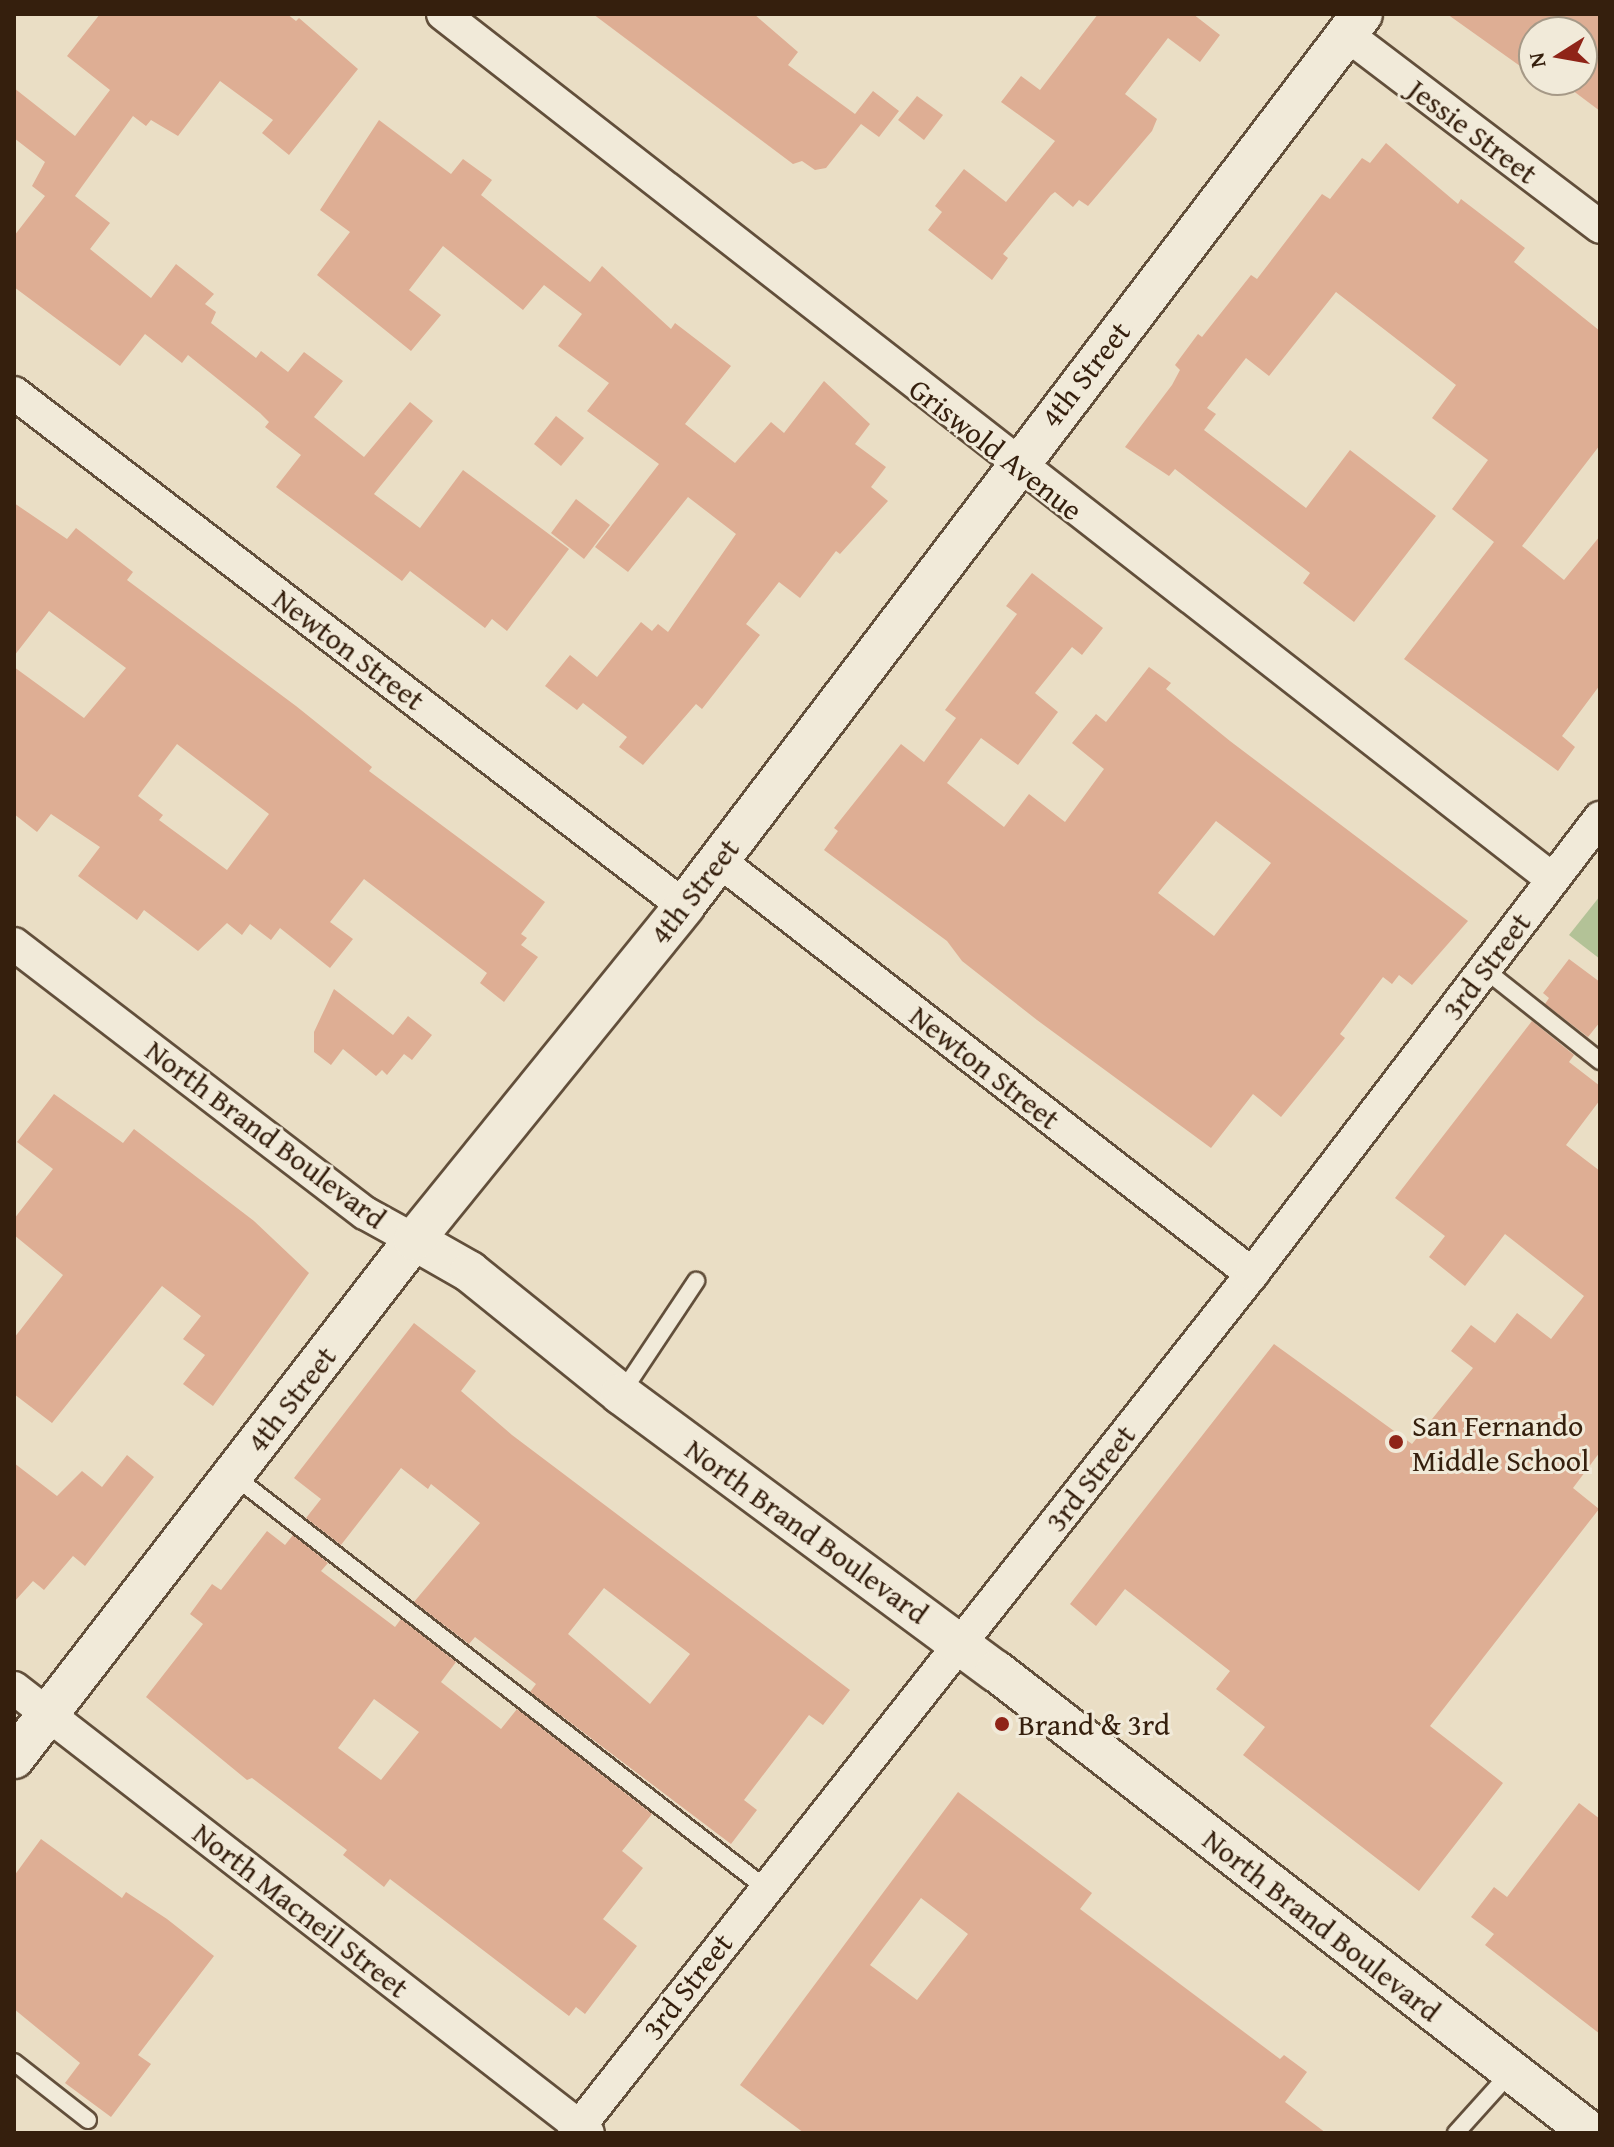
<!DOCTYPE html>
<html>
<head>
<meta charset="utf-8">
<style>
	body { margin:0 }
	#map { position:relative; width:1614px; height:2147px; overflow:hidden; background:#eadec5; font-family:"Gentium Book Plus",serif }
	div>[style] { position:absolute }
	[style*='--x'] { left:calc(var(--x)*1px); top:calc(var(--y)*1px); width:calc(var(--w)*1px); rotate:calc(var(--a)*1deg) }
	.green>* { inset:0; background:#b3c297 }
	.building>* { inset:0; background:#deae94 }
	.roads { filter:drop-shadow(2px 0 #624f3b) drop-shadow(-2px 0 #624f3b) drop-shadow(0 2px #624f3b) drop-shadow(0 -2px #624f3b) }
	.service>* { height:16px; margin:-8px; padding:0 8px; transform-origin:8px; border-radius:8px; background:#f1ead9 }
	.minor>* { height:32px; margin:-16px; padding:0 16px; transform-origin:16px; border-radius:16px; background:#f1ead9 }
	.tertiary>* { height:40px; margin:-20px; padding:0 20px; transform-origin:20px; border-radius:20px; background:#f1ead9 }
	.dots>* { width:22px; height:22px; translate:-50% -50%; box-sizing:border-box; border:4px solid #f1ead9; border-radius:50% }
	span { translate:-50% -50%; white-space:nowrap; text-align:center; line-height:1.15; -webkit-text-stroke:6px #f1ead9; paint-order:stroke }
	.street-label { font-size:30px; color:#351f0d }
	.poi-label { font-size:30px; color:#351f0d }
	.left { translate:0 -50%; text-align:left }
	.frame { position:absolute; inset:0; border:16px solid #351f0d; pointer-events:none }
	.north { position:absolute; left:1518px; top:16px; width:80px; height:80px; box-sizing:border-box; background:#f1ead9; border:2px solid #a69987; border-radius:50%; rotate:259deg; font-size:22px; font-weight:700; line-height:32px; text-align:center; color:#351f0d }
	.north::after { content:''; display:block; margin:auto; width:28px; height:36px; background:#8f2418; clip-path:polygon(50% 0,100% 100%,50% 72%,0 100%) }
</style>
</head>
<body>
<div id="map">
	<div class="green">
		<i style="clip-path:polygon(1600px 896px,1600px 959px,1569px 935px)"></i>
	</div>
	<div class="building">
		<i style="clip-path:polygon(100px 14px,287px 14px,296px 21px,299px 18px,358px 69px,289px 155px,262px 133px,273px 120px,220px 81px,178px 136px,151px 120px,146px 126px,133px 116px,75px 196px,110px 223px,90px 249px,151px 298px,176px 264px,214px 294px,205px 304px,216px 312px,211px 323px,256px 358px,261px 351px,288px 372px,304px 352px,343px 381px,314px 417px,364px 457px,410px 402px,433px 421px,374px 494px,420px 528px,463px 470px,569px 549px,507px 631px,492px 619px,485px 628px,410px 571px,402px 581px,276px 487px,301px 455px,265px 427px,269px 422px,260px 413px,188px 355px,182px 363px,145px 334px,120px 366px,14px 287px,14px 236px,45px 196px,32px 186px,45px 162px,14px 138px,14px 88px,75px 136px,110px 90px,67px 56px)"></i>
		<i style="clip-path:polygon(593px 14px,754px 14px,798px 52px,788px 65px,855px 114px,873px 91px,899px 111px,879px 137px,861px 124px,826px 168px,815px 170px,802px 161px,793px 164px)"></i>
		<i style="clip-path:polygon(1098px 14px,1193px 14px,1220px 35px,1200px 62px,1168px 38px,1125px 94px,1157px 119px,1152px 131px,1088px 206px,1079px 200px,1073px 207px,1055px 192px,1051px 195px,1003px 254px,1008px 258px,992px 280px,928px 230px,942px 212px,935px 206px,964px 169px,1006px 202px,1055px 141px,1001px 102px,1021px 76px,1040px 90px)"></i>
		<i style="clip-path:polygon(1447px 14px,1600px 14px,1600px 111px,1560px 81px,1552px 90px,1539px 80px,1582px 80px,1582px 32px,1534px 32px,1534px 76px)"></i>
		<i style="clip-path:polygon(917px 96px,943px 115px,924px 140px,898px 120px)"></i>
		<i style="clip-path:polygon(379px 120px,451px 174px,463px 159px,492px 180px,481px 195px,590px 282px,602px 266px,671px 329px,675px 323px,731px 366px,685px 424px,735px 463px,771px 422px,784px 433px,824px 381px,870px 424px,855px 444px,886px 467px,871px 487px,888px 501px,840px 554px,836px 551px,800px 598px,779px 582px,746px 624px,760px 635px,702px 709px,696px 704px,643px 765px,619px 747px,627px 737px,583px 703px,577px 710px,545px 686px,570px 655px,597px 677px,641px 622px,652px 631px,658px 624px,668px 632px,736px 534px,688px 497px,628px 572px,595px 547px,659px 464px,587px 411px,609px 383px,558px 346px,582px 314px,544px 285px,523px 310px,443px 246px,409px 290px,441px 315px,411px 351px,317px 275px,350px 232px,320px 210px)"></i>
		<i style="clip-path:polygon(1386px 143px,1458px 204px,1461px 199px,1525px 248px,1514px 262px,1600px 331px,1600px 445px,1522px 546px,1564px 580px,1600px 536px,1600px 685px,1562px 736px,1575px 747px,1558px 771px,1404px 659px,1494px 542px,1452px 509px,1488px 460px,1432px 418px,1456px 385px,1336px 292px,1269px 376px,1246px 358px,1207px 408px,1216px 414px,1204px 430px,1306px 508px,1350px 450px,1436px 516px,1354px 622px,1303px 583px,1310px 573px,1219px 503px,1175px 469px,1169px 476px,1125px 447px,1172px 385px,1180px 370px,1175px 365px,1198px 334px,1202px 337px,1251px 275px,1257px 279px,1322px 194px,1330px 199px,1362px 158px,1370px 163px)"></i>
		<i style="clip-path:polygon(556px 416px,584px 438px,561px 466px,534px 444px)"></i>
		<i style="clip-path:polygon(576px 499px,610px 525px,584px 559px,551px 533px)"></i>
		<i style="clip-path:polygon(evenodd,14px 503px,67px 539px,76px 528px,133px 572px,127px 580px,296px 706px,372px 767px,369px 771px,545px 902px,521px 934px,527px 938px,521px 945px,538px 957px,504px 1002px,480px 983px,487px 973px,364px 879px,330px 922px,353px 939px,330px 968px,280px 928px,271px 940px,250px 924px,242px 935px,227px 923px,198px 951px,144px 910px,137px 920px,78px 876px,100px 847px,51px 814px,37px 832px,14px 814px,14px 667px,84px 718px,126px 668px,49px 611px,14px 656px,14px 503px,177px 744px,269px 814px,227px 870px,159px 820px,163px 815px,138px 796px,177px 744px)"></i>
		<i style="clip-path:polygon(evenodd,1032px 573px,1103px 628px,1082px 655px,1072px 647px,1035px 693px,1058px 712px,1018px 765px,981px 738px,947px 783px,1004px 827px,1029px 794px,1065px 822px,1104px 769px,1072px 743px,1096px 714px,1106px 722px,1149px 667px,1171px 683px,1166px 689px,1230px 741px,1468px 921px,1412px 985px,1399px 975px,1392px 984px,1383px 977px,1340px 1034px,1345px 1038px,1281px 1117px,1253px 1094px,1211px 1148px,1037px 1020px,962px 961px,947px 941px,824px 850px,838px 831px,834px 828px,901px 744px,924px 762px,956px 718px,945px 710px,1017px 614px,1006px 606px,1032px 573px,1216px 821px,1271px 863px,1214px 936px,1158px 893px,1216px 821px)"></i>
		<i style="clip-path:polygon(1569px 959px,1600px 982px,1600px 1022px,1588px 1037px,1545px 1004px,1549px 998px,1543px 993px)"></i>
		<i style="clip-path:polygon(334px 989px,393px 1035px,408px 1016px,432px 1035px,412px 1060px,404px 1054px,387px 1075px,382px 1070px,376px 1076px,343px 1049px,331px 1065px,314px 1052px,314px 1032px)"></i>
		<i style="clip-path:polygon(1532px 1021px,1574px 1055px,1569px 1062px,1600px 1086px,1600px 1100px,1566px 1145px,1600px 1171px,1600px 1452px,1573px 1488px,1599px 1509px,1430px 1726px,1503px 1783px,1419px 1891px,1243px 1755px,1265px 1727px,1216px 1689px,1230px 1671px,1125px 1589px,1096px 1626px,1070px 1604px,1274px 1344px,1412px 1444px,1473px 1368px,1451px 1351px,1471px 1325px,1495px 1343px,1517px 1313px,1551px 1339px,1584px 1296px,1505px 1234px,1465px 1286px,1429px 1257px,1445px 1236px,1395px 1198px)"></i>
		<i style="clip-path:polygon(54px 1094px,123px 1143px,134px 1129px,254px 1221px,309px 1273px,213px 1406px,183px 1384px,205px 1355px,183px 1339px,201px 1316px,162px 1286px,52px 1423px,14px 1394px,14px 1338px,63px 1275px,14px 1235px,14px 1219px,53px 1169px,17px 1142px)"></i>
		<i style="clip-path:polygon(evenodd,414px 1323px,476px 1371px,461px 1391px,512px 1435px,850px 1690px,823px 1725px,809px 1715px,744px 1800px,757px 1810px,731px 1844px,530px 1692px,536px 1684px,475px 1637px,469px 1644px,414px 1602px,480px 1523px,431px 1484px,428px 1489px,401px 1468px,341px 1545px,306px 1518px,321px 1499px,294px 1478px,414px 1323px,604px 1588px,690px 1654px,650px 1704px,568px 1634px,604px 1588px)"></i>
		<i style="clip-path:polygon(127px 1455px,154px 1477px,85px 1566px,73px 1556px,44px 1590px,33px 1581px,14px 1602px,14px 1463px,57px 1496px,82px 1471px,102px 1487px)"></i>
		<i style="clip-path:polygon(evenodd,267px 1531px,285px 1545px,293px 1535px,328px 1563px,321px 1571px,395px 1627px,401px 1619px,456px 1662px,441px 1682px,501px 1729px,517px 1709px,652px 1814px,622px 1851px,643px 1868px,603px 1919px,637px 1946px,585px 2014px,576px 2007px,569px 2016px,390px 1879px,384px 1887px,343px 1855px,347px 1850px,252px 1778px,247px 1780px,146px 1697px,203px 1624px,190px 1614px,212px 1584px,221px 1590px,267px 1531px,374px 1699px,419px 1732px,381px 1780px,338px 1748px,374px 1699px)"></i>
		<i style="clip-path:polygon(evenodd,958px 1792px,1092px 1893px,1080px 1909px,1280px 2059px,1284px 2055px,1307px 2072px,1285px 2102px,1326px 2133px,804px 2133px,740px 2085px,958px 1792px,921px 1898px,968px 1934px,917px 2000px,870px 1965px,921px 1898px)"></i>
		<i style="clip-path:polygon(1579px 1803px,1600px 1819px,1600px 2034px,1485px 1945px,1494px 1934px,1471px 1917px,1494px 1887px,1507px 1897px)"></i>
		<i style="clip-path:polygon(41px 1839px,122px 1898px,126px 1892px,167px 1919px,214px 1956px,138px 2055px,151px 2064px,111px 2117px,65px 2083px,80px 2063px,14px 2009px,14px 1876px)"></i>
	</div>
	<div class="roads">
		<div class="service">
			<i style="--x:1484;--y:969;--w:148;--a:38.4"></i>
			<i style="--x:621;--y:1394;--w:136;--a:-56.4"></i>
			<i style="--x:234;--y:1476;--w:669;--a:37.78"></i>
			<i style="--x:14;--y:2062;--w:94;--a:38.1"></i>
			<i style="--x:1456;--y:2133;--w:82;--a:-48"></i>
		</div>
		<div class="minor">
			<i style="--x:443;--y:14;--w:1406;--a:37.95"></i>
			<i style="--x:1346;--y:34;--w:319;--a:37.2"></i>
			<i style="--x:14;--y:393;--w:844;--a:37.44"></i>
			<i style="--x:718;--y:860;--w:676;--a:37.79"></i>
			<i style="--x:14;--y:944;--w:442;--a:37.5"></i>
			<i style="--x:365;--y:1213;--w:56;--a:28.9"></i>
			<i style="--x:14;--y:1688;--w:726;--a:37.79"></i>
			<i style="--x:574;--y:2133;--w:1094;--a:-51.72"></i>
			<i style="--x:1252;--y:1274;--w:574;--a:-52.65"></i>
		</div>
		<div class="tertiary">
			<i style="--x:414;--y:1240;--w:64;--a:29.7"></i>
			<i style="--x:470;--y:1272;--w:194;--a:38.9"></i>
			<i style="--x:621;--y:1394;--w:466;--a:36.5"></i>
			<i style="--x:996;--y:1671;--w:753;--a:37.83"></i>
			<i style="--x:14;--y:1758;--w:654;--a:-52.32"></i>
			<i style="--x:414;--y:1240;--w:429;--a:-51"></i>
			<i style="--x:684;--y:906;--w:1120;--a:-52.76"></i>
		</div>
	</div>
	<div class="dots">
		<i style="left:1396px;top:1442px;background:#8f2418"></i>
		<i style="left:1002px;top:1724px;background:#8f2418"></i>
	</div>
	<div class="street-label">
		<span style="left:1473px;top:131px;rotate:37deg">Jessie Street</span>
		<span style="left:1085px;top:374px;rotate:-52deg">4th Street</span>
		<span style="left:996px;top:449px;rotate:38deg">Griswold Avenue</span>
		<span style="left:349px;top:649px;rotate:37deg">Newton Street</span>
		<span style="left:694px;top:891px;rotate:-52deg">4th Street</span>
		<span style="left:1486px;top:966px;rotate:-53deg">3rd Street</span>
		<span style="left:985px;top:1067px;rotate:38deg">Newton Street</span>
		<span style="left:266px;top:1134px;rotate:37deg">North Brand Boulevard</span>
		<span style="left:291px;top:1399px;rotate:-52deg">4th Street</span>
		<span style="left:1090px;top:1478px;rotate:-52deg">3rd Street</span>
		<span style="left:807px;top:1531px;rotate:36deg">North Brand Boulevard</span>
		<span style="left:301px;top:1910px;rotate:38deg">North Macneil Street</span>
		<span style="left:1322px;top:1925px;rotate:38deg">North Brand Boulevard</span>
		<span style="left:687px;top:1986px;rotate:-52deg">3rd Street</span>
	</div>
	<div class="poi-label">
		<span class="left" style="left:1412px;top:1442px">San Fernando<br>Middle School</span>
		<span class="left" style="left:1018px;top:1724px">Brand &amp; 3rd</span>
	</div>
	<div class="frame"></div>
	<div class="north">N</div>
</div>
</body>
</html>
